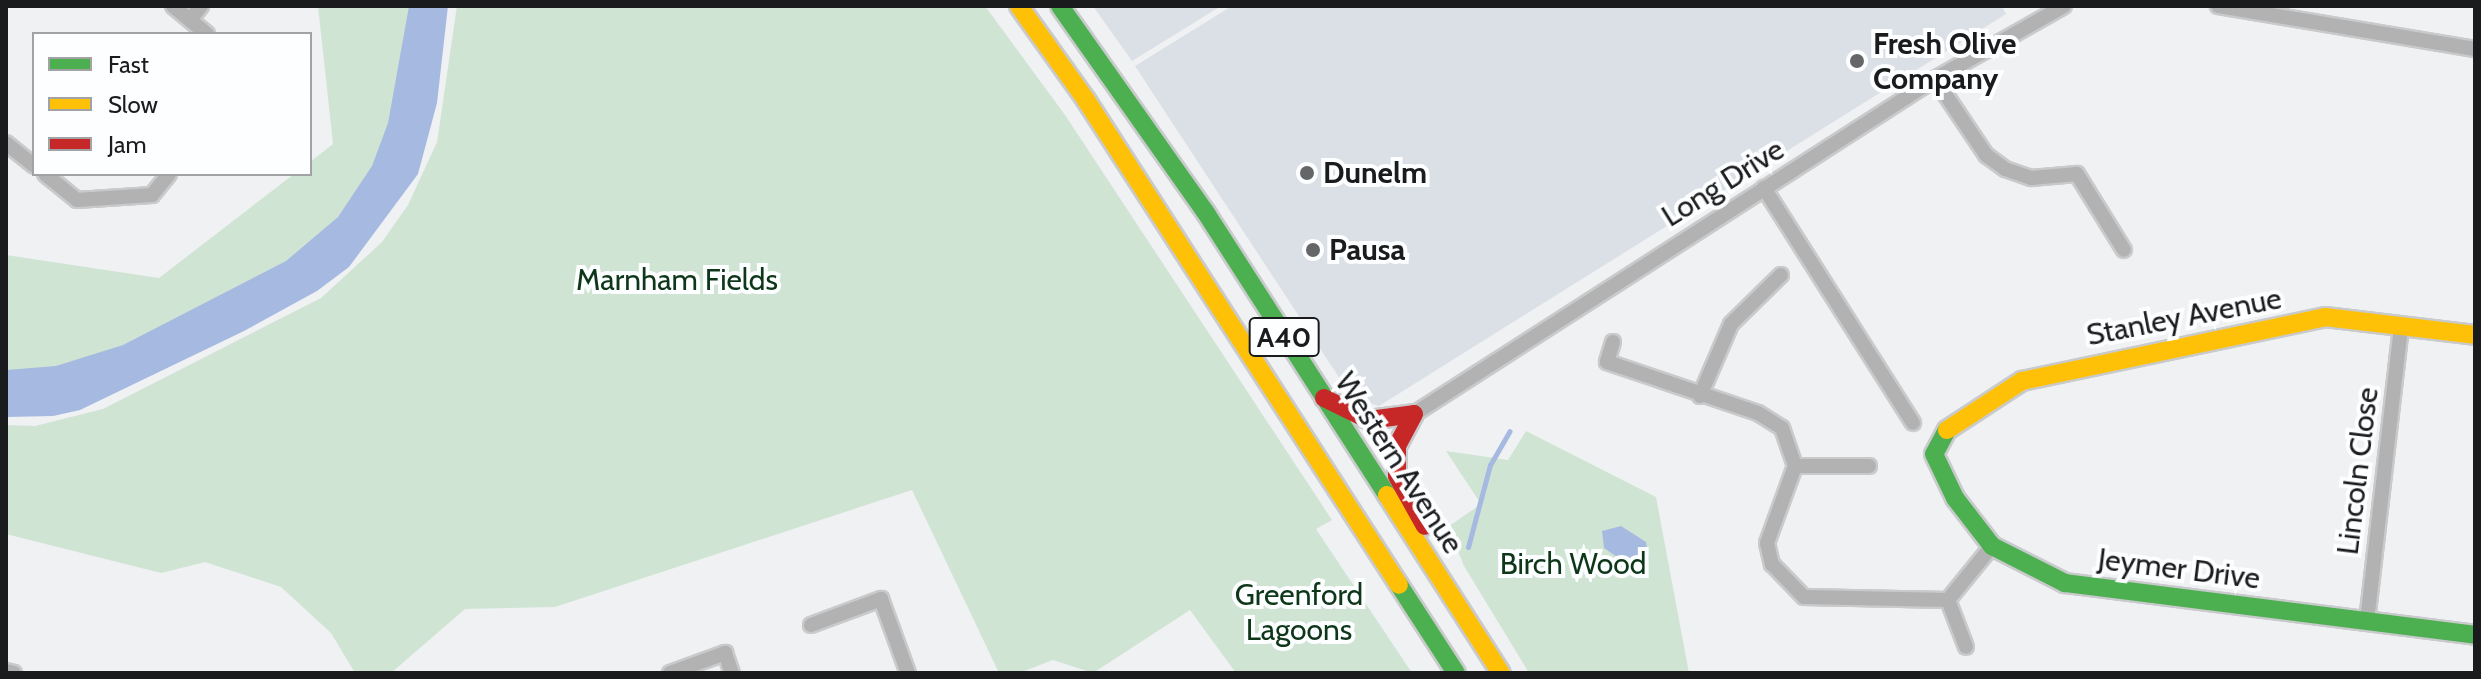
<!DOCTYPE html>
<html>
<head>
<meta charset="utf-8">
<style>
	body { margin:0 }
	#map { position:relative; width:2481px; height:679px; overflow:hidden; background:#eff1f3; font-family:Cabin,sans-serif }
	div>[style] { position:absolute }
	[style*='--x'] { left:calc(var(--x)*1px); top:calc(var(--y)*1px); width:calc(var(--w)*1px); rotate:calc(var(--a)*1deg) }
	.built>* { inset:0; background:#dbe0e6 }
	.green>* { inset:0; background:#d0e4d4 }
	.water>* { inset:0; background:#a6bae1 }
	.stream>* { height:5px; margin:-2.5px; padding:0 2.5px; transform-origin:2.5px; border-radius:2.5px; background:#a6bae1 }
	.roads { filter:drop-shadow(2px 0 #c9cacc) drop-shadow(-2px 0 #c9cacc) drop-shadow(0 2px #c9cacc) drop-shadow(0 -2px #c9cacc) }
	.street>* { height:14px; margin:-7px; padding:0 7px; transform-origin:7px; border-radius:7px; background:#b2b2b2 }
	.fast>* { height:18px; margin:-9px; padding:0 9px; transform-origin:9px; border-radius:9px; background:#4caf50 }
	.slow>* { height:18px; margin:-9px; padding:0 9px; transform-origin:9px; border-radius:9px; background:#ffc107 }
	.jam>* { height:18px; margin:-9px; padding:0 9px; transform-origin:9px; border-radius:9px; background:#c62828 }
	.dots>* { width:22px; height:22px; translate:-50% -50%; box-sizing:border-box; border:4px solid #fdfeff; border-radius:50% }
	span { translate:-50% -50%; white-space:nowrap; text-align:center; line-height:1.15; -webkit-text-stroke:8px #fdfeff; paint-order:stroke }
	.shield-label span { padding:2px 6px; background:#fdfeff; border:2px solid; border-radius:6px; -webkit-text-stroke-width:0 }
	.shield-label { font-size:28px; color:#1a1b1d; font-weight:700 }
	.poi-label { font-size:30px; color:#1a1b1d; font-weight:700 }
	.left { translate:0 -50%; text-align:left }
	.street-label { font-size:30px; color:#1a1b1d }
	.park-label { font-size:30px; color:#0e3719 }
	.frame { position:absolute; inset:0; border:8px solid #1a1b1d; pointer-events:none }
	.legend { position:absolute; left:32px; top:32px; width:280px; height:144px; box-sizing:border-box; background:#fdfeff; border:2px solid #a2a3a5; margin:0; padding:10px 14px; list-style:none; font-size:24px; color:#1a1b1d }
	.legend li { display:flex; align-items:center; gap:16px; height:40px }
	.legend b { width:40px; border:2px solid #a2a3a5 }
</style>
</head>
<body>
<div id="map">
	<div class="built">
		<i style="clip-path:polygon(1093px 6px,1221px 6px,1132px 61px)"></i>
		<i style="clip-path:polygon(1232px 6px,2002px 6px,2006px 14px,1379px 406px,1362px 401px,1346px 388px,1135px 66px)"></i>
	</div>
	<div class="green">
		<i style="clip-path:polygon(318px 6px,413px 6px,383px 156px,318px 245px,138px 348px,39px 374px,6px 371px,6px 255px,159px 278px,294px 174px,310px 174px,310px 162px,333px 144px)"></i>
		<i style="clip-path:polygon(457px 6px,985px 6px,1065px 115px,1332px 520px,1316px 529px,1412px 673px,1236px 673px,1190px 610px,1093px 673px,1053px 660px,1019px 673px,999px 673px,912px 490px,555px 607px,465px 609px,391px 673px,355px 673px,331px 633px,281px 587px,205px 562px,161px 573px,6px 534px,6px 425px,35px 426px,103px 409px,321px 298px,382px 242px,408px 205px,437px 142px)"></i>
		<i style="clip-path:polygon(1526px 431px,1656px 497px,1689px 673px,1529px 673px,1464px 566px,1448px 527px,1481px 504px,1446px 451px,1508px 460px)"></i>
	</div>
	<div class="water">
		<i style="clip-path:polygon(409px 6px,448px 6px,437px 103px,418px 174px,349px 267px,317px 291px,244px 331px,80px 410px,53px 416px,6px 417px,6px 370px,56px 366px,123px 345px,286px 261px,338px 217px,372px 166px,388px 123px)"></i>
		<i style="clip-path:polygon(1621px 526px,1646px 542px,1649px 559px,1633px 568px,1604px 548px,1602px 531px)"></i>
	</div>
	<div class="stream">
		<i style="--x:1468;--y:547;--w:85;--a:-75"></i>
		<i style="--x:1490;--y:465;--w:39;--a:-60"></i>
	</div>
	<div class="roads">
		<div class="street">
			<i style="--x:173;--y:6;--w:44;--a:39.5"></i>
			<i style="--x:2218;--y:6;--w:261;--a:9.5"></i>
			<i style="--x:190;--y:20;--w:18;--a:-52"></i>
			<i style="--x:1935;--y:79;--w:92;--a:56.1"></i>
			<i style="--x:1986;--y:155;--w:24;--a:36"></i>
			<i style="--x:2005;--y:169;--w:28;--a:19"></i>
			<i style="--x:2031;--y:178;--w:46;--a:-5"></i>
			<i style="--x:2077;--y:174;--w:89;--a:58.3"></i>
			<i style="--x:6;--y:143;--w:36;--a:39"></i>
			<i style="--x:45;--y:174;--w:41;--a:39.1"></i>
			<i style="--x:77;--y:200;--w:75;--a:-3.8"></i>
			<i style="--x:152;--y:195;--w:27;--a:-51"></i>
			<i style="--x:1764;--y:188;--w:278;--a:57.6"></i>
			<i style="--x:1613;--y:342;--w:21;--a:107"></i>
			<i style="--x:1607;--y:362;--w:159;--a:18.7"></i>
			<i style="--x:1758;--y:413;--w:28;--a:32"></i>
			<i style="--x:1782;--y:428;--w:40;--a:71.1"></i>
			<i style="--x:1795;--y:466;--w:82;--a:110"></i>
			<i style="--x:1767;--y:543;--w:22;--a:77"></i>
			<i style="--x:1772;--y:564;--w:46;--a:45.9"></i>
			<i style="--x:1804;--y:597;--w:144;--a:1.2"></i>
			<i style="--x:1948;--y:600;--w:70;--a:-50.8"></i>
			<i style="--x:1700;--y:396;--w:78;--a:-66.7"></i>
			<i style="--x:1731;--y:324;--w:70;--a:-44.4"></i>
			<i style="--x:1414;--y:414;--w:619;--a:-32.74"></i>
			<i style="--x:1935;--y:79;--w:148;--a:-29.5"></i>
			<i style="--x:1795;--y:466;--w:74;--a:0"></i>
			<i style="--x:1948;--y:600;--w:50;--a:69"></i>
			<i style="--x:2367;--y:621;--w:297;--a:-83.4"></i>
			<i style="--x:811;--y:625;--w:75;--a:-20.4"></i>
			<i style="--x:881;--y:599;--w:79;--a:70"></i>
			<i style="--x:6;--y:671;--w:8;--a:14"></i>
			<i style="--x:670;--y:673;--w:59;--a:-20"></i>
			<i style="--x:725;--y:653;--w:21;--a:71"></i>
		</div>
		<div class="fast">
			<i style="--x:1060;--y:6;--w:253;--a:54.8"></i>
			<i style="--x:1206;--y:213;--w:335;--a:57.3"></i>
			<i style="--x:1947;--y:430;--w:27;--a:118"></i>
			<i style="--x:1934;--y:454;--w:49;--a:64.5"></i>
			<i style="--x:1955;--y:498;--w:61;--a:52.4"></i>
			<i style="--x:1992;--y:546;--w:82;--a:26.9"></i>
			<i style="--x:2065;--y:583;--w:413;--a:7.2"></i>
			<i style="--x:1399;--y:585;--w:105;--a:57.1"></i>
		</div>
		<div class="slow">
			<i style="--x:1019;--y:6;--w:115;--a:54.5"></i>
			<i style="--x:1086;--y:100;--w:577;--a:57.16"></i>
			<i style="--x:1947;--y:430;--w:90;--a:-33.2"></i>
			<i style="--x:2022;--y:381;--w:310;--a:-11.9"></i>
			<i style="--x:2325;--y:317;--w:151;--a:6.8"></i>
			<i style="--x:1387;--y:495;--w:211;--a:57.4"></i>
		</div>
		<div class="jam">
			<i style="--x:1324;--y:398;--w:50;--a:26.1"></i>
			<i style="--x:1369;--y:420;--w:45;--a:-7.6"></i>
			<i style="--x:1414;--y:414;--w:36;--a:118"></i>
			<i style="--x:1397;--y:446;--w:30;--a:90"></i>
			<i style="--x:1397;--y:476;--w:57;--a:60.8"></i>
		</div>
	</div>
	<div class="dots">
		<i style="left:1857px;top:61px;background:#656668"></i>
		<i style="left:1307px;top:173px;background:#656668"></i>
		<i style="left:1313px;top:250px;background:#656668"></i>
	</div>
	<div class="shield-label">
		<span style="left:1284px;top:337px">A40</span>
	</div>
	<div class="poi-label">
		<span class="left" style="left:1873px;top:61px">Fresh Olive<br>Company</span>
		<span class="left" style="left:1323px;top:173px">Dunelm</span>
		<span class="left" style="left:1329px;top:250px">Pausa</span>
	</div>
	<div class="street-label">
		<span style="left:1723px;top:183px;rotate:-32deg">Long Drive</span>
		<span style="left:2184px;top:317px;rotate:-11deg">Stanley Avenue</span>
		<span style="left:1399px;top:463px;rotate:57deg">Western Avenue</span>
		<span style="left:2358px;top:471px;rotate:-83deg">Lincoln Close</span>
		<span style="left:2179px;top:569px;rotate:7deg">Jeymer Drive</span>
	</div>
	<div class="park-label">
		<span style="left:677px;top:280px">Marnham Fields</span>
		<span style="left:1573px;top:564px">Birch Wood</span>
		<span style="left:1299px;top:612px">Greenford<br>Lagoons</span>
	</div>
	<div class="frame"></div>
	<ul class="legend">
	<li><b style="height:10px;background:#4caf50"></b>Fast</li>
	<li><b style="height:10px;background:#ffc107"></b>Slow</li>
	<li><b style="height:10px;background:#c62828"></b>Jam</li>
	</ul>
</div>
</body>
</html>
